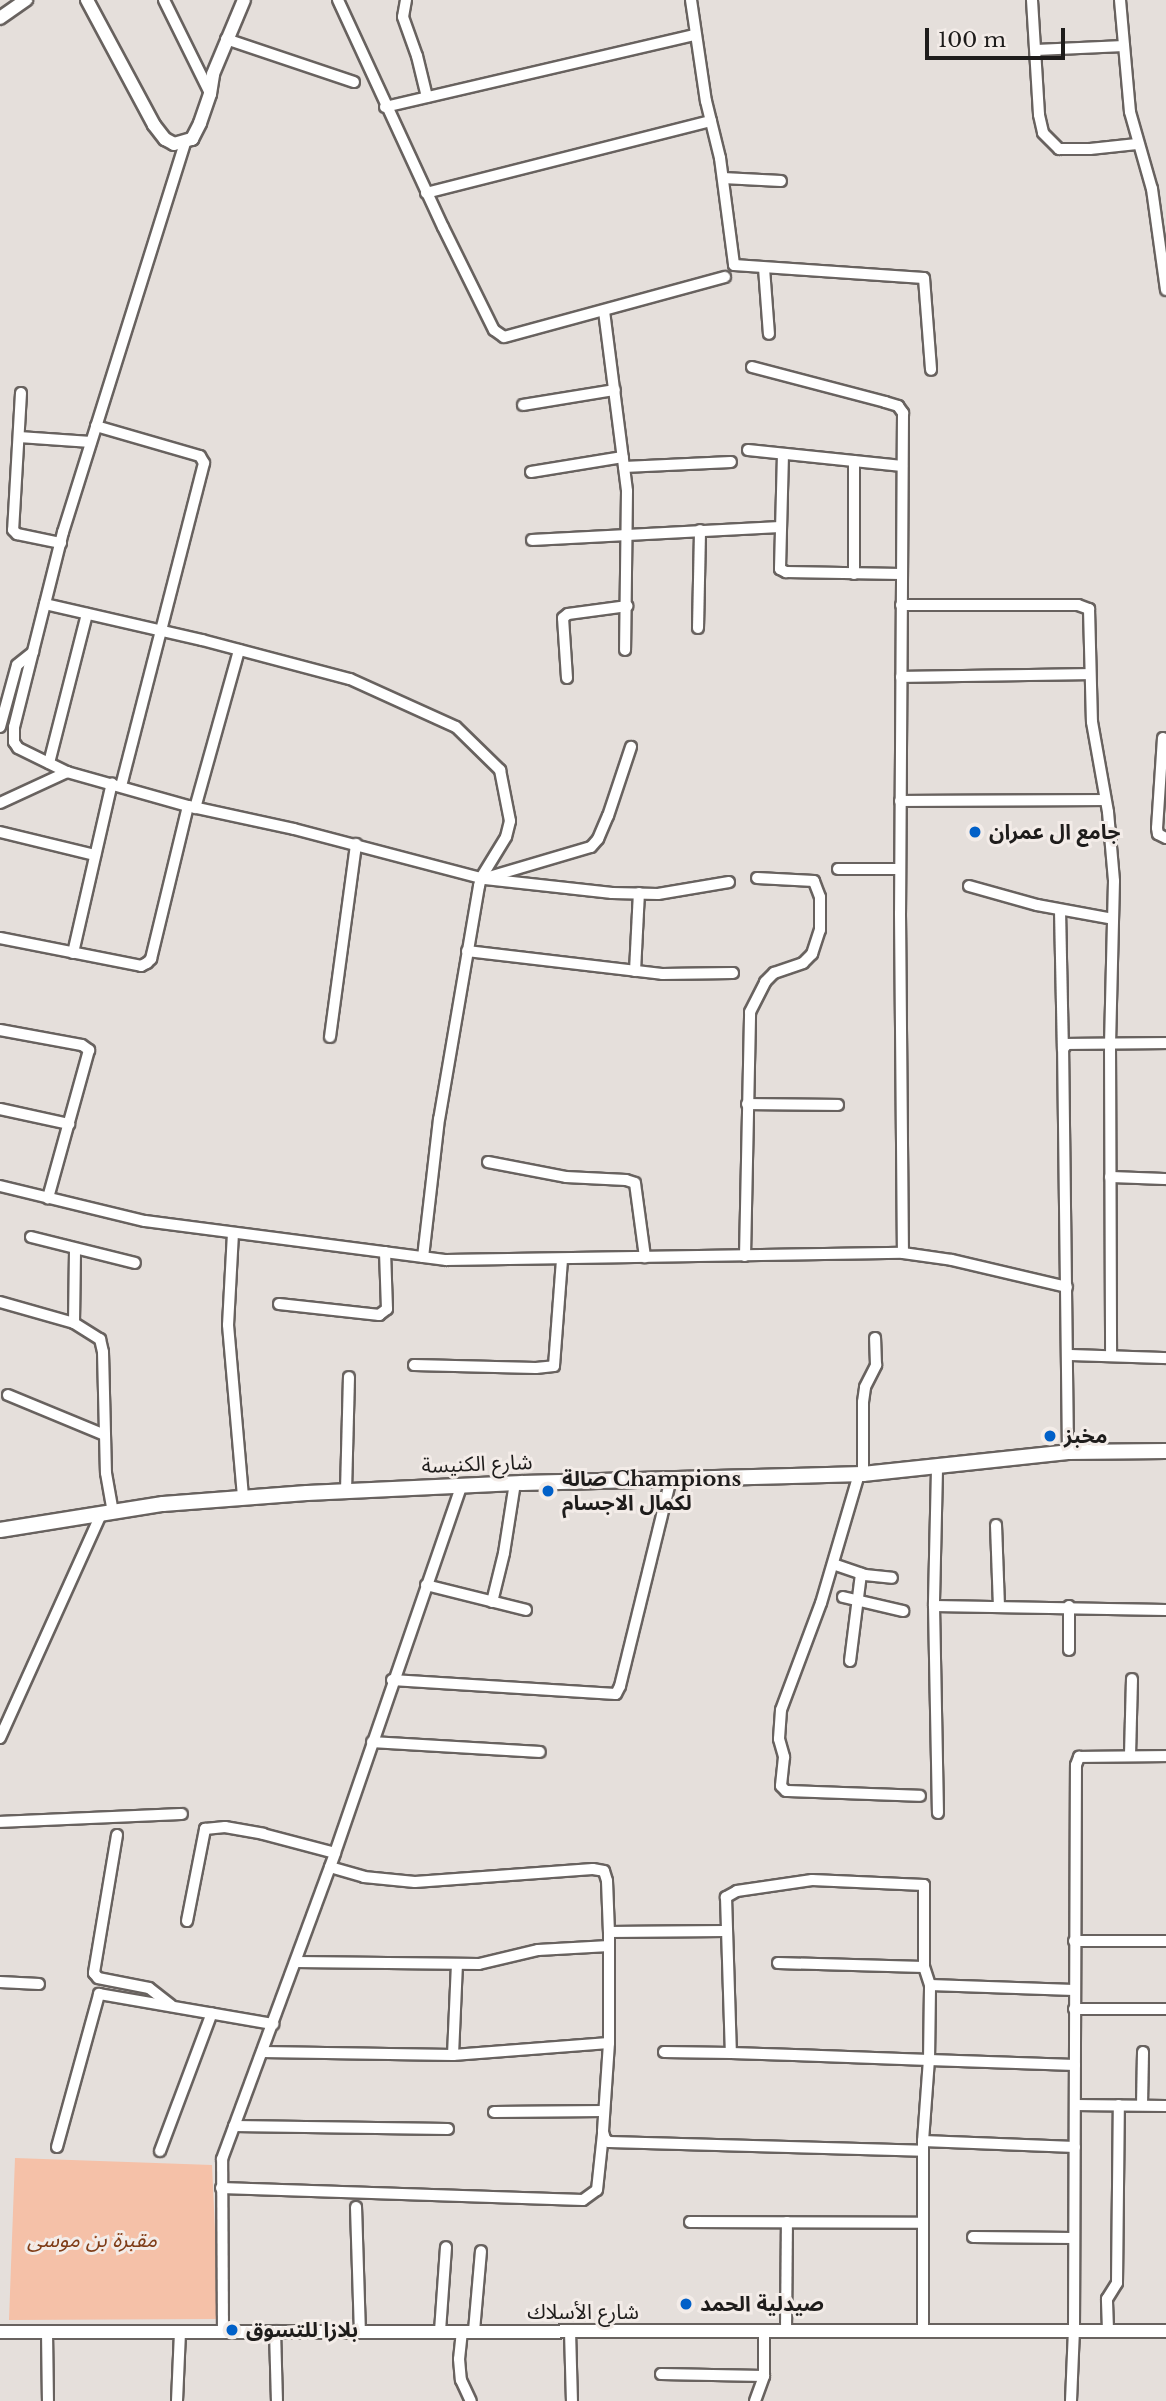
<!DOCTYPE html>
<html>
<head>
<meta charset="utf-8">
<style>
	body { margin:0 }
	#map { position:relative; width:1166px; height:2401px; overflow:hidden; background:#e5dfdb; font-family:"Libre Baskerville","Noto Sans Arabic",serif }
	div>[style] { position:absolute }
	[style*='--x'] { left:calc(var(--x)*1px); top:calc(var(--y)*1px); width:calc(var(--w)*1px); rotate:calc(var(--a)*1deg) }
	.green>* { inset:0; background:#f5c1a8 }
	.roads { filter:drop-shadow(2px 0 #68625f) drop-shadow(-2px 0 #68625f) drop-shadow(0 2px #68625f) drop-shadow(0 -2px #68625f) }
	.minor>* { height:10px; margin:-5px; padding:0 5px; transform-origin:5px; border-radius:5px; background:#fff }
	.tertiary>* { height:12px; margin:-6px; padding:0 6px; transform-origin:6px; border-radius:6px; background:#fff }
	.secondary>* { height:14px; margin:-7px; padding:0 7px; transform-origin:7px; border-radius:7px; background:#fff }
	.dots>* { width:19px; height:19px; translate:-50% -50%; box-sizing:border-box; border:4px solid #f3ece8; border-radius:50% }
	span { translate:-50% -50%; white-space:nowrap; text-align:center; line-height:1.15; -webkit-text-stroke:6px #f3ece8; paint-order:stroke }
	.poi-label { font-size:21px; color:#1e1c1b; font-weight:700 }
	.left { translate:0 -50%; text-align:left }
	.street-label { font-size:21px; color:#1e1c1b }
	.park-label { font-size:21px; color:#7f3d18; font-style:italic }
	.scale { position:absolute; left:925px; top:28px; width:140px; height:32px; box-sizing:border-box; border:4px solid #1e1c1b; border-top:0; padding-left:9px; font-size:21px; line-height:24px; white-space:nowrap; color:#1e1c1b; -webkit-text-stroke:5px #f3ece8; paint-order:stroke }
</style>
</head>
<body>
<div id="map">
	<div class="green">
		<i style="clip-path:polygon(15px 2158px,212px 2165px,219px 2319px,9px 2320px)"></i>
	</div>
	<div class="roads">
		<div class="minor">
			<i style="--x:164;--y:0;--w:104;--a:63.7"></i>
			<i style="--x:338;--y:0;--w:250;--a:65.2"></i>
			<i style="--x:443;--y:227;--w:115;--a:63.7"></i>
			<i style="--x:494;--y:330;--w:12;--a:35"></i>
			<i style="--x:504;--y:337;--w:229;--a:-15.2"></i>
			<i style="--x:406;--y:0;--w:17;--a:100"></i>
			<i style="--x:403;--y:17;--w:41;--a:70.3"></i>
			<i style="--x:417;--y:56;--w:42;--a:76.3"></i>
			<i style="--x:691;--y:0;--w:102;--a:81.6"></i>
			<i style="--x:706;--y:101;--w:59;--a:76.2"></i>
			<i style="--x:720;--y:158;--w:108;--a:82.5"></i>
			<i style="--x:734;--y:265;--w:190;--a:3.9"></i>
			<i style="--x:924;--y:278;--w:92;--a:85.6"></i>
			<i style="--x:1032;--y:0;--w:115;--a:86.5"></i>
			<i style="--x:1039;--y:115;--w:18;--a:77"></i>
			<i style="--x:1043;--y:133;--w:23;--a:45"></i>
			<i style="--x:1059;--y:149;--w:31;--a:0"></i>
			<i style="--x:1090;--y:149;--w:47;--a:-6.1"></i>
			<i style="--x:1120;--y:0;--w:112;--a:84.9"></i>
			<i style="--x:1130;--y:112;--w:80;--a:74.1"></i>
			<i style="--x:1152;--y:189;--w:102;--a:82.1"></i>
			<i style="--x:226;--y:39;--w:135;--a:18.6"></i>
			<i style="--x:1036;--y:50;--w:88;--a:-2.6"></i>
			<i style="--x:385;--y:107;--w:318;--a:-13.1"></i>
			<i style="--x:185;--y:143;--w:408;--a:107.4"></i>
			<i style="--x:63;--y:532;--w:201;--a:104.1"></i>
			<i style="--x:14;--y:727;--w:15;--a:90"></i>
			<i style="--x:14;--y:742;--w:7;--a:56"></i>
			<i style="--x:18;--y:748;--w:55;--a:26.1"></i>
			<i style="--x:67;--y:772;--w:126;--a:15.7"></i>
			<i style="--x:188;--y:806;--w:108;--a:12.2"></i>
			<i style="--x:294;--y:829;--w:197;--a:14.7"></i>
			<i style="--x:485;--y:879;--w:128;--a:6.3"></i>
			<i style="--x:612;--y:893;--w:46;--a:1.2"></i>
			<i style="--x:658;--y:894;--w:72;--a:-9.6"></i>
			<i style="--x:723;--y:178;--w:58;--a:3"></i>
			<i style="--x:426;--y:193;--w:294;--a:-14.2"></i>
			<i style="--x:764;--y:268;--w:66;--a:85.7"></i>
			<i style="--x:604;--y:311;--w:181;--a:82.7"></i>
			<i style="--x:627;--y:491;--w:159;--a:90.7"></i>
			<i style="--x:752;--y:367;--w:138;--a:14.7"></i>
			<i style="--x:885;--y:402;--w:14;--a:17"></i>
			<i style="--x:898;--y:406;--w:9;--a:54"></i>
			<i style="--x:903;--y:413;--w:500;--a:90.34"></i>
			<i style="--x:900;--y:913;--w:340;--a:89.5"></i>
			<i style="--x:21;--y:393;--w:137;--a:93.3"></i>
			<i style="--x:13;--y:530;--w:6;--a:45"></i>
			<i style="--x:17;--y:534;--w:45;--a:11.6"></i>
			<i style="--x:523;--y:405;--w:93;--a:-9.3"></i>
			<i style="--x:96;--y:426;--w:108;--a:16.1"></i>
			<i style="--x:200;--y:456;--w:8;--a:60"></i>
			<i style="--x:204;--y:463;--w:333;--a:104.4"></i>
			<i style="--x:19;--y:437;--w:72;--a:4"></i>
			<i style="--x:748;--y:450;--w:155;--a:5.9"></i>
			<i style="--x:783;--y:454;--w:115;--a:91.5"></i>
			<i style="--x:780;--y:569;--w:7;--a:27"></i>
			<i style="--x:786;--y:572;--w:115;--a:1"></i>
			<i style="--x:854;--y:461;--w:113;--a:90"></i>
			<i style="--x:624;--y:467;--w:107;--a:-2.7"></i>
			<i style="--x:531;--y:472;--w:93;--a:-9.3"></i>
			<i style="--x:532;--y:540;--w:248;--a:-3"></i>
			<i style="--x:45;--y:604;--w:161;--a:12.9"></i>
			<i style="--x:202;--y:640;--w:153;--a:14.8"></i>
			<i style="--x:350;--y:679;--w:116;--a:24.4"></i>
			<i style="--x:456;--y:727;--w:62;--a:44.3"></i>
			<i style="--x:500;--y:770;--w:52;--a:78.9"></i>
			<i style="--x:510;--y:821;--w:16;--a:104"></i>
			<i style="--x:506;--y:837;--w:48;--a:121.4"></i>
			<i style="--x:481;--y:878;--w:8;--a:104"></i>
			<i style="--x:479;--y:886;--w:236;--a:99.7"></i>
			<i style="--x:439;--y:1119;--w:139;--a:96.6"></i>
			<i style="--x:901;--y:605;--w:177;--a:0"></i>
			<i style="--x:1078;--y:605;--w:12;--a:20"></i>
			<i style="--x:1089;--y:609;--w:113;--a:88.5"></i>
			<i style="--x:1092;--y:722;--w:91;--a:79.9"></i>
			<i style="--x:1108;--y:812;--w:69;--a:85"></i>
			<i style="--x:1114;--y:881;--w:163;--a:91.4"></i>
			<i style="--x:1110;--y:1044;--w:312;--a:89.8"></i>
			<i style="--x:698;--y:628;--w:98;--a:-88.8"></i>
			<i style="--x:901;--y:677;--w:189;--a:-0.9"></i>
			<i style="--x:567;--y:678;--w:60;--a:-93.8"></i>
			<i style="--x:563;--y:618;--w:6;--a:-39"></i>
			<i style="--x:568;--y:614;--w:60;--a:-7.7"></i>
			<i style="--x:0;--y:727;--w:64;--a:-74.7"></i>
			<i style="--x:17;--y:665;--w:21;--a:-39"></i>
			<i style="--x:1163;--y:738;--w:90;--a:93.8"></i>
			<i style="--x:1157;--y:828;--w:6;--a:81"></i>
			<i style="--x:1158;--y:834;--w:9;--a:27"></i>
			<i style="--x:49;--y:763;--w:154;--a:-75.7"></i>
			<i style="--x:900;--y:801;--w:205;--a:-0.3"></i>
			<i style="--x:0;--y:803;--w:74;--a:-24.8"></i>
			<i style="--x:195;--y:808;--w:164;--a:-74.4"></i>
			<i style="--x:0;--y:832;--w:98;--a:13.6"></i>
			<i style="--x:838;--y:869;--w:62;--a:0"></i>
			<i style="--x:489;--y:877;--w:106;--a:-16.4"></i>
			<i style="--x:591;--y:847;--w:11;--a:-49"></i>
			<i style="--x:598;--y:839;--w:25;--a:-67"></i>
			<i style="--x:608;--y:816;--w:73;--a:-71.6"></i>
			<i style="--x:969;--y:886;--w:71;--a:15.6"></i>
			<i style="--x:1037;--y:905;--w:77;--a:10.4"></i>
			<i style="--x:1060;--y:910;--w:139;--a:88.8"></i>
			<i style="--x:0;--y:938;--w:144;--a:11.2"></i>
			<i style="--x:141;--y:966;--w:7;--a:-27"></i>
			<i style="--x:147;--y:963;--w:6;--a:-45"></i>
			<i style="--x:151;--y:959;--w:157;--a:-76.4"></i>
			<i style="--x:467;--y:951;--w:196;--a:6.7"></i>
			<i style="--x:662;--y:974;--w:71;--a:-0.8"></i>
			<i style="--x:73;--y:953;--w:174;--a:-77.1"></i>
			<i style="--x:635;--y:971;--w:78;--a:-87.1"></i>
			<i style="--x:0;--y:1030;--w:83;--a:10.4"></i>
			<i style="--x:82;--y:1045;--w:9;--a:36"></i>
			<i style="--x:89;--y:1050;--w:154;--a:105.5"></i>
			<i style="--x:330;--y:1037;--w:195;--a:-82.3"></i>
			<i style="--x:747;--y:1104;--w:91;--a:0.6"></i>
			<i style="--x:0;--y:1109;--w:71;--a:12.3"></i>
			<i style="--x:488;--y:1162;--w:79;--a:10.9"></i>
			<i style="--x:566;--y:1177;--w:60;--a:2.9"></i>
			<i style="--x:626;--y:1180;--w:9;--a:18"></i>
			<i style="--x:635;--y:1183;--w:75;--a:82.3"></i>
			<i style="--x:1110;--y:1177;--w:56;--a:2"></i>
			<i style="--x:0;--y:1186;--w:149;--a:13.6"></i>
			<i style="--x:145;--y:1221;--w:304;--a:7.4"></i>
			<i style="--x:446;--y:1260;--w:457;--a:-0.9"></i>
			<i style="--x:903;--y:1253;--w:49;--a:8.1"></i>
			<i style="--x:952;--y:1260;--w:118;--a:13.2"></i>
			<i style="--x:233;--y:1233;--w:92;--a:93.1"></i>
			<i style="--x:228;--y:1325;--w:174;--a:85"></i>
			<i style="--x:31;--y:1237;--w:107;--a:14"></i>
			<i style="--x:745;--y:1256;--w:244;--a:-88.8"></i>
			<i style="--x:750;--y:1012;--w:34;--a:-63"></i>
			<i style="--x:765;--y:982;--w:13;--a:-45"></i>
			<i style="--x:774;--y:973;--w:31;--a:-19"></i>
			<i style="--x:803;--y:963;--w:13;--a:-45"></i>
			<i style="--x:812;--y:954;--w:25;--a:-72"></i>
			<i style="--x:820;--y:930;--w:33;--a:-90"></i>
			<i style="--x:820;--y:897;--w:17;--a:-111"></i>
			<i style="--x:814;--y:881;--w:57;--a:-177"></i>
			<i style="--x:0;--y:1302;--w:77;--a:15.8"></i>
			<i style="--x:74;--y:1323;--w:31;--a:32"></i>
			<i style="--x:100;--y:1339;--w:13;--a:77"></i>
			<i style="--x:103;--y:1352;--w:121;--a:88.6"></i>
			<i style="--x:106;--y:1473;--w:39;--a:80"></i>
			<i style="--x:279;--y:1304;--w:101;--a:6.3"></i>
			<i style="--x:379;--y:1315;--w:10;--a:-37"></i>
			<i style="--x:387;--y:1309;--w:57;--a:-92"></i>
			<i style="--x:74;--y:1323;--w:74;--a:-89.2"></i>
			<i style="--x:1068;--y:1355;--w:98;--a:1.8"></i>
			<i style="--x:414;--y:1365;--w:122;--a:1.4"></i>
			<i style="--x:536;--y:1368;--w:18;--a:-6"></i>
			<i style="--x:554;--y:1366;--w:107;--a:-85.7"></i>
			<i style="--x:8;--y:1395;--w:105;--a:22.4"></i>
			<i style="--x:1068;--y:1452;--w:403;--a:-90.7"></i>
			<i style="--x:1063;--y:1049;--w:6;--a:-51"></i>
			<i style="--x:1067;--y:1044;--w:99;--a:-0.6"></i>
			<i style="--x:937;--y:1469;--w:137;--a:91.3"></i>
			<i style="--x:934;--y:1606;--w:207;--a:88.9"></i>
			<i style="--x:859;--y:1474;--w:134;--a:106.4"></i>
			<i style="--x:821;--y:1603;--w:114;--a:110.5"></i>
			<i style="--x:781;--y:1710;--w:29;--a:94"></i>
			<i style="--x:779;--y:1739;--w:19;--a:74"></i>
			<i style="--x:784;--y:1757;--w:29;--a:96"></i>
			<i style="--x:781;--y:1786;--w:7;--a:45"></i>
			<i style="--x:786;--y:1791;--w:134;--a:2.1"></i>
			<i style="--x:863;--y:1474;--w:72;--a:-90"></i>
			<i style="--x:863;--y:1402;--w:15;--a:-82"></i>
			<i style="--x:865;--y:1387;--w:25;--a:-63"></i>
			<i style="--x:876;--y:1365;--w:27;--a:-92"></i>
			<i style="--x:346;--y:1491;--w:114;--a:-88.5"></i>
			<i style="--x:996;--y:1525;--w:81;--a:87.9"></i>
			<i style="--x:833;--y:1564;--w:34;--a:19"></i>
			<i style="--x:865;--y:1575;--w:27;--a:6"></i>
			<i style="--x:426;--y:1585;--w:103;--a:14"></i>
			<i style="--x:843;--y:1597;--w:62;--a:13.1"></i>
			<i style="--x:492;--y:1602;--w:50;--a:-76.2"></i>
			<i style="--x:504;--y:1553;--w:71;--a:-81.1"></i>
			<i style="--x:934;--y:1606;--w:232;--a:1"></i>
			<i style="--x:1069;--y:1606;--w:44;--a:90"></i>
			<i style="--x:850;--y:1661;--w:88;--a:-82.8"></i>
			<i style="--x:392;--y:1680;--w:224;--a:3.6"></i>
			<i style="--x:616;--y:1694;--w:9;--a:-63"></i>
			<i style="--x:620;--y:1686;--w:213;--a:-76.2"></i>
			<i style="--x:0;--y:1738;--w:248;--a:-65.7"></i>
			<i style="--x:372;--y:1742;--w:168;--a:3.4"></i>
			<i style="--x:1130;--y:1755;--w:76;--a:-88.5"></i>
			<i style="--x:0;--y:1822;--w:182;--a:-2.5"></i>
			<i style="--x:117;--y:1835;--w:140;--a:99.5"></i>
			<i style="--x:94;--y:1973;--w:6;--a:51"></i>
			<i style="--x:98;--y:1978;--w:52;--a:11.1"></i>
			<i style="--x:149;--y:1988;--w:28;--a:38"></i>
			<i style="--x:330;--y:1867;--w:35;--a:16"></i>
			<i style="--x:364;--y:1877;--w:51;--a:5.6"></i>
			<i style="--x:415;--y:1882;--w:178;--a:-4.2"></i>
			<i style="--x:593;--y:1869;--w:11;--a:10"></i>
			<i style="--x:604;--y:1871;--w:10;--a:73"></i>
			<i style="--x:607;--y:1881;--w:51;--a:87.8"></i>
			<i style="--x:609;--y:1932;--w:111;--a:90"></i>
			<i style="--x:609;--y:2043;--w:89;--a:93.9"></i>
			<i style="--x:603;--y:2132;--w:7;--a:74"></i>
			<i style="--x:605;--y:2139;--w:5;--a:37"></i>
			<i style="--x:609;--y:2142;--w:314;--a:1.6"></i>
			<i style="--x:187;--y:1921;--w:94;--a:-78.9"></i>
			<i style="--x:205;--y:1829;--w:20;--a:-6"></i>
			<i style="--x:225;--y:1827;--w:39;--a:10"></i>
			<i style="--x:263;--y:1834;--w:74;--a:14.8"></i>
			<i style="--x:609;--y:1932;--w:116;--a:-0.5"></i>
			<i style="--x:1074;--y:1941;--w:92;--a:0"></i>
			<i style="--x:296;--y:1962;--w:183;--a:0.6"></i>
			<i style="--x:479;--y:1964;--w:61;--a:-13.3"></i>
			<i style="--x:538;--y:1950;--w:71;--a:-3.2"></i>
			<i style="--x:778;--y:1963;--w:146;--a:1.6"></i>
			<i style="--x:0;--y:1982;--w:39;--a:3"></i>
			<i style="--x:930;--y:1985;--w:144;--a:2"></i>
			<i style="--x:1074;--y:2009;--w:92;--a:0"></i>
			<i style="--x:262;--y:2052;--w:191;--a:0.9"></i>
			<i style="--x:453;--y:2055;--w:156;--a:-4.4"></i>
			<i style="--x:664;--y:2052;--w:67;--a:0.9"></i>
			<i style="--x:453;--y:2055;--w:91;--a:-87.5"></i>
			<i style="--x:1075;--y:2105;--w:91;--a:0.6"></i>
			<i style="--x:1142;--y:2105;--w:53;--a:-88.9"></i>
			<i style="--x:494;--y:2112;--w:110;--a:-0.5"></i>
			<i style="--x:234;--y:2126;--w:214;--a:0.8"></i>
			<i style="--x:923;--y:2141;--w:152;--a:2.3"></i>
			<i style="--x:57;--y:2147;--w:159;--a:-74.6"></i>
			<i style="--x:99;--y:1994;--w:177;--a:9.8"></i>
			<i style="--x:160;--y:2151;--w:147;--a:-69.4"></i>
			<i style="--x:221;--y:2188;--w:362;--a:1.9"></i>
			<i style="--x:583;--y:2200;--w:17;--a:-36"></i>
			<i style="--x:597;--y:2190;--w:56;--a:-83.9"></i>
			<i style="--x:356;--y:2207;--w:124;--a:88.2"></i>
			<i style="--x:690;--y:2222;--w:233;--a:0.2"></i>
			<i style="--x:973;--y:2237;--w:100;--a:0.6"></i>
			<i style="--x:1108;--y:2330;--w:31;--a:-92"></i>
			<i style="--x:1107;--y:2299;--w:19;--a:-58"></i>
			<i style="--x:1117;--y:2283;--w:178;--a:-89.4"></i>
			<i style="--x:275;--y:2331;--w:70;--a:88.4"></i>
			<i style="--x:440;--y:2331;--w:84;--a:-85.9"></i>
			<i style="--x:462;--y:2331;--w:28;--a:96"></i>
			<i style="--x:459;--y:2359;--w:21;--a:85"></i>
			<i style="--x:461;--y:2380;--w:23;--a:65"></i>
			<i style="--x:474;--y:2331;--w:80;--a:-85"></i>
			<i style="--x:570;--y:2331;--w:70;--a:88.4"></i>
			<i style="--x:786;--y:2331;--w:109;--a:-89.5"></i>
			<i style="--x:923;--y:2331;--w:190;--a:-90"></i>
			<i style="--x:923;--y:2141;--w:81;--a:-85.8"></i>
			<i style="--x:929;--y:2060;--w:75;--a:-89.2"></i>
			<i style="--x:930;--y:1985;--w:19;--a:-108"></i>
			<i style="--x:924;--y:1967;--w:82;--a:-90"></i>
			<i style="--x:924;--y:1885;--w:112;--a:-177.4"></i>
			<i style="--x:812;--y:1880;--w:76;--a:171.7"></i>
			<i style="--x:737;--y:1891;--w:13;--a:151"></i>
			<i style="--x:726;--y:1897;--w:156;--a:88.2"></i>
			<i style="--x:731;--y:2053;--w:63;--a:1.8"></i>
			<i style="--x:794;--y:2055;--w:135;--a:2.1"></i>
			<i style="--x:929;--y:2060;--w:146;--a:2"></i>
			<i style="--x:47;--y:2332;--w:69;--a:89.2"></i>
			<i style="--x:223;--y:2332;--w:173;--a:-90.3"></i>
			<i style="--x:222;--y:2159;--w:326;--a:-69.7"></i>
			<i style="--x:335;--y:1853;--w:389;--a:-71"></i>
			<i style="--x:661;--y:2374;--w:103;--a:1.1"></i>
			<i style="--x:177;--y:2401;--w:69;--a:-87.5"></i>
			<i style="--x:755;--y:2401;--w:27;--a:-70"></i>
			<i style="--x:764;--y:2376;--w:45;--a:-90"></i>
			<i style="--x:1071;--y:2401;--w:71;--a:-87.6"></i>
			<i style="--x:1074;--y:2330;--w:565;--a:-89.8"></i>
			<i style="--x:1076;--y:1765;--w:9;--a:-69"></i>
			<i style="--x:1079;--y:1757;--w:87;--a:-0.7"></i>
		</div>
		<div class="tertiary">
			<i style="--x:87;--y:0;--w:142;--a:61.8"></i>
			<i style="--x:154;--y:125;--w:18;--a:52"></i>
			<i style="--x:165;--y:139;--w:10;--a:29"></i>
			<i style="--x:174;--y:144;--w:19;--a:-16"></i>
			<i style="--x:192;--y:139;--w:18;--a:-63"></i>
			<i style="--x:200;--y:123;--w:31;--a:-71"></i>
			<i style="--x:210;--y:94;--w:20;--a:-81"></i>
			<i style="--x:213;--y:74;--w:80;--a:-67.3"></i>
			<i style="--x:0;--y:18;--w:32;--a:-35"></i>
			<i style="--x:0;--y:2332;--w:1166;--a:-0.05"></i>
		</div>
		<div class="secondary">
			<i style="--x:0;--y:1530;--w:165;--a:-9.1"></i>
			<i style="--x:163;--y:1504;--w:144;--a:-4.4"></i>
			<i style="--x:307;--y:1493;--w:215;--a:-2.7"></i>
			<i style="--x:522;--y:1483;--w:341;--a:-1.5"></i>
			<i style="--x:863;--y:1474;--w:206;--a:-6.1"></i>
			<i style="--x:1068;--y:1452;--w:98;--a:-0.6"></i>
		</div>
	</div>
	<div class="dots">
		<i style="left:975px;top:832px;background:#0160c8"></i>
		<i style="left:1050px;top:1436px;background:#0160c8"></i>
		<i style="left:548px;top:1491px;background:#0160c8"></i>
		<i style="left:686px;top:2304px;background:#0160c8"></i>
		<i style="left:232px;top:2330px;background:#0160c8"></i>
	</div>
	<div class="poi-label">
		<span class="left" style="left:989px;top:832px">جامع ال عمران</span>
		<span class="left" style="left:1064px;top:1436px">مخبز</span>
		<span class="left" style="left:562px;top:1491px">صالة Champions<br>لكمال الاجسام</span>
		<span class="left" style="left:700px;top:2304px">صيدلية الحمد</span>
		<span class="left" style="left:246px;top:2330px">بلازا للتسوق</span>
	</div>
	<div class="street-label">
		<span style="left:477px;top:1464px;rotate:-2deg">شارع الكنيسة</span>
		<span style="left:583px;top:2312px">شارع الأسلاك</span>
	</div>
	<div class="park-label">
		<span style="left:92px;top:2240px">مقبرة بن موسى</span>
	</div>
	<div class="scale">100 m</div>
</div>
</body>
</html>
